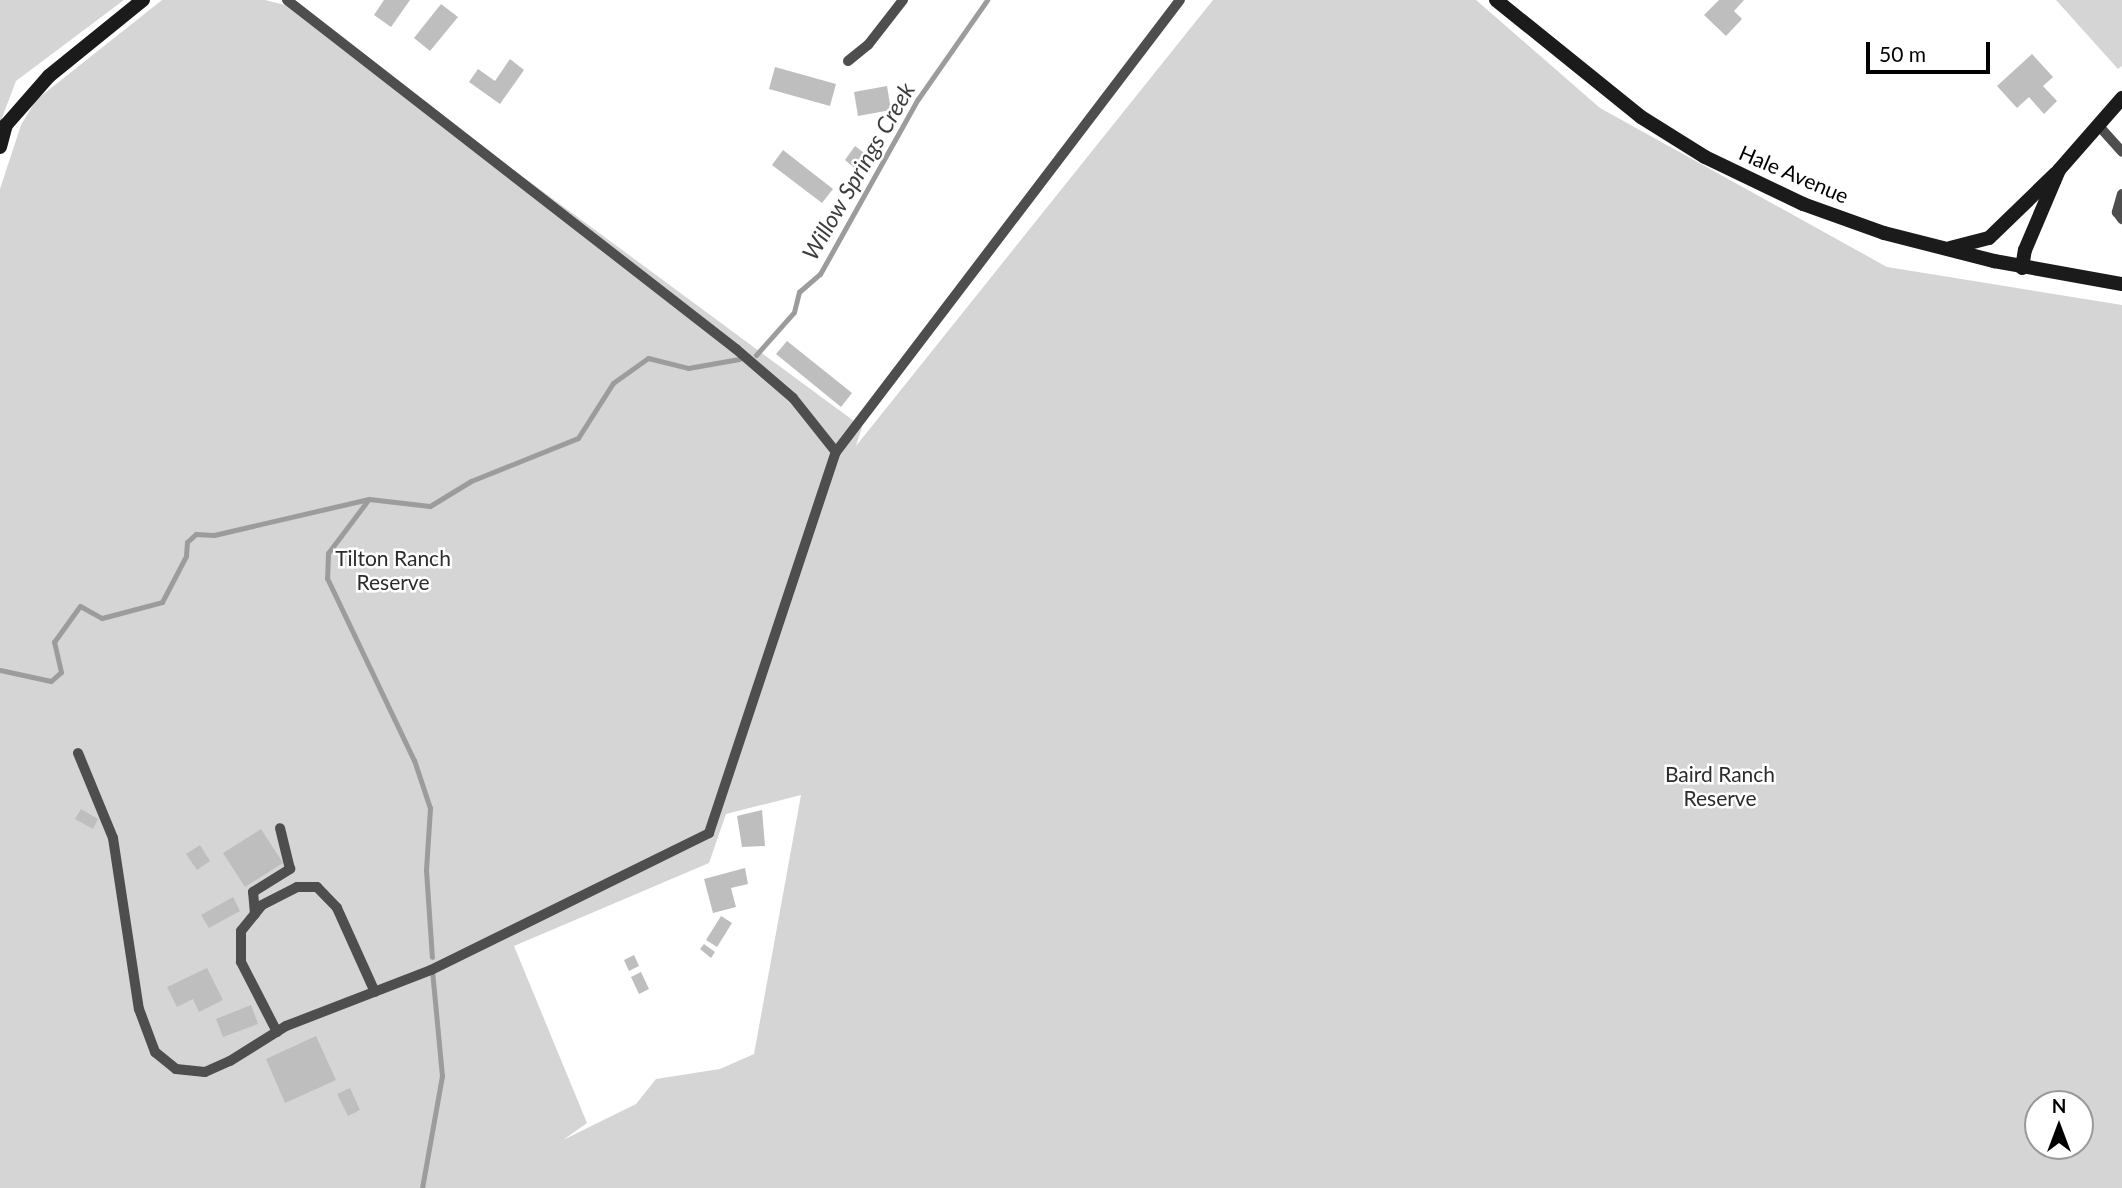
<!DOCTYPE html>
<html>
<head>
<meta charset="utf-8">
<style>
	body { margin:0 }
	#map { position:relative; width:2122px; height:1188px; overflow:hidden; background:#fff; font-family:Lato,sans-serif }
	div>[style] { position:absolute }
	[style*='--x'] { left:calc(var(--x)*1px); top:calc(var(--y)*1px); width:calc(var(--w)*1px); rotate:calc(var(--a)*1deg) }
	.green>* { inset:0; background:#d5d5d5 }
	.stream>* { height:5px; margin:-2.5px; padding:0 2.5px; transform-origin:2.5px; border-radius:2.5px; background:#9c9c9c }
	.building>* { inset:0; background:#bebebe }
	.lane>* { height:10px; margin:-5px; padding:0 5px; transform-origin:5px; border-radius:5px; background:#4e4e4e }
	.secondary>* { height:14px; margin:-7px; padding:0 7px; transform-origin:7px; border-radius:7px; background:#1b1b1b }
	span { translate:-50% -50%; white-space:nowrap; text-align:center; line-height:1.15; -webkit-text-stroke:5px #fff; paint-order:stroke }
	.street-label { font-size:21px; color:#000 }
	.park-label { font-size:21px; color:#2c2c2c }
	.water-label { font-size:23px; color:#3d3d3d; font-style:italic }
	.north { position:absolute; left:2024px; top:1090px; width:70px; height:70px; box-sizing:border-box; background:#fff; border:2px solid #999; border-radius:50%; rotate:0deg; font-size:19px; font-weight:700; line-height:28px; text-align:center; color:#000 }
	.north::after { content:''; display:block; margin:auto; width:24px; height:32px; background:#000; clip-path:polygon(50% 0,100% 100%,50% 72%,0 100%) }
	.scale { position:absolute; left:1866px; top:42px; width:124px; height:32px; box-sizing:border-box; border:4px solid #000; border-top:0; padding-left:9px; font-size:21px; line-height:24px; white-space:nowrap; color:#000; -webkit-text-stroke:5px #fff; paint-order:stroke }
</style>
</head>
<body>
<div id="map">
	<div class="green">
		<i style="clip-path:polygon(0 0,124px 0,16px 81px,0 123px)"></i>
		<i style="clip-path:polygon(evenodd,162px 0,265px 0,293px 7px,862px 427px,856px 446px,1213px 0,1476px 0,1600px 108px,1887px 267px,2122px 305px,2122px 1188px,0 1188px,0 189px,21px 125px,36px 100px,162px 0,801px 795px,754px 1054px,720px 1069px,656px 1079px,636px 1104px,563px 1140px,587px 1123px,514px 946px,709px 863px,726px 814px,801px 795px,162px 0,2038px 1104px,2080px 1104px,2080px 1146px,2038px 1146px,2038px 1104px)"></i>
		<i style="clip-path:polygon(2056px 0,2122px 0,2122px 66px,2118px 69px)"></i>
	</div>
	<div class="stream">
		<i style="--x:756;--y:355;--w:57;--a:-48.5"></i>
		<i style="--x:794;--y:312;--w:21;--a:-76"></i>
		<i style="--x:799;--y:292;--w:28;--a:-41"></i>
		<i style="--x:820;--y:274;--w:201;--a:-60.8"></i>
		<i style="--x:918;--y:99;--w:121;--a:-55.1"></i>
		<i style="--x:368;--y:500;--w:66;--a:127"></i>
		<i style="--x:328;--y:553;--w:25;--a:92"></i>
		<i style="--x:327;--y:578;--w:202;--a:64.5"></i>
		<i style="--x:414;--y:760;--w:51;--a:71.6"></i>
		<i style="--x:430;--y:808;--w:62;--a:93.7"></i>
		<i style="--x:426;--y:870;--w:87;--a:86.1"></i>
		<i style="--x:0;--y:670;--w:52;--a:12.2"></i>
		<i style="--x:51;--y:681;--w:13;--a:-42"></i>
		<i style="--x:61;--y:672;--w:31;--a:-103"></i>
		<i style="--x:54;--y:642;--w:44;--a:-54.2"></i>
		<i style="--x:80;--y:606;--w:25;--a:29"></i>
		<i style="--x:102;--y:618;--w:62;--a:-14.9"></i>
		<i style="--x:162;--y:602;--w:52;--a:-62.4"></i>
		<i style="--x:186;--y:556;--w:14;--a:-86"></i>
		<i style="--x:187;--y:542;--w:12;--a:-42"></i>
		<i style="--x:196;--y:534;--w:18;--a:3"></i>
		<i style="--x:214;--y:535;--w:159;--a:-13.1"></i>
		<i style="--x:369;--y:499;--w:61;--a:6.5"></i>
		<i style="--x:430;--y:506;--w:48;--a:-31.4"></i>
		<i style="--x:471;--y:481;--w:115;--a:-21.9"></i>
		<i style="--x:578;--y:438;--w:65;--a:-57.5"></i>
		<i style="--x:613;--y:383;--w:43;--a:-35.5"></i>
		<i style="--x:648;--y:358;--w:41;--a:14"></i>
		<i style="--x:688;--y:368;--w:52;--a:-10"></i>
		<i style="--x:422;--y:1188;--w:114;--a:-79.9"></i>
		<i style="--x:442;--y:1076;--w:105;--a:-95.4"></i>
	</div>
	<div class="building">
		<i style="clip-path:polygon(384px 0,410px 0,391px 27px,374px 15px)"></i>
		<i style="clip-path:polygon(1719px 0,1744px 0,1734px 11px,1742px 19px,1726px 36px,1704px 15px)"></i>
		<i style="clip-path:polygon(441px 4px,458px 17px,430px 51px,414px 38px)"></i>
		<i style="clip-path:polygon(2032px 54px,2053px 77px,2043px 86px,2057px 101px,2044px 114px,2029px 97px,2017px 108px,1997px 86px)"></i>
		<i style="clip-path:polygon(510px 59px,524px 70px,500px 104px,469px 82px,478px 69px,495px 81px)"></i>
		<i style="clip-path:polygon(775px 67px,836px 84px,830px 106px,769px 89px)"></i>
		<i style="clip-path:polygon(887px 86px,891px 110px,858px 116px,854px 92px)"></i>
		<i style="clip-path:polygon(855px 146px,868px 156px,857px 170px,845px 160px)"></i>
		<i style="clip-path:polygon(783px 150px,833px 189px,822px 203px,772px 165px)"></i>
		<i style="clip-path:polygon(787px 341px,852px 393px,841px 407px,776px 354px)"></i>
		<i style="clip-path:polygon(81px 809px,98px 819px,93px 829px,75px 819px)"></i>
		<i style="clip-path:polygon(762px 810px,765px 846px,742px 847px,737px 816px)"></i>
		<i style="clip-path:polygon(261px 829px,283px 863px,245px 887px,223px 853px)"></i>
		<i style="clip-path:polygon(200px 845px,210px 861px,197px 870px,186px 854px)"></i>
		<i style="clip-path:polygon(745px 868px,748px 884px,731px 888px,736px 907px,713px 913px,704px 879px)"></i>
		<i style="clip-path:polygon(233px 897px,240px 911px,209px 928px,201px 915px)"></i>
		<i style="clip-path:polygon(721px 916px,732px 923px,717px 947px,706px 940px)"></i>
		<i style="clip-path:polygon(704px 944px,715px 952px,711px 958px,700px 949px)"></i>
		<i style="clip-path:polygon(634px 955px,639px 966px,629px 971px,624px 960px)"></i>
		<i style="clip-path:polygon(207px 968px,223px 1000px,199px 1012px,193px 999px,177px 1007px,167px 987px)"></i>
		<i style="clip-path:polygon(641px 972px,649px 989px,639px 994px,631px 977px)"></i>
		<i style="clip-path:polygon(251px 1005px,258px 1024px,223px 1037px,216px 1019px)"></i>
		<i style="clip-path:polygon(316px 1036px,336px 1080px,285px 1103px,266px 1059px)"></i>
		<i style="clip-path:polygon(350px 1088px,360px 1110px,348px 1116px,337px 1094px)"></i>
	</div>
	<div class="lane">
		<i style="--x:287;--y:0;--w:569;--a:37.86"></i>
		<i style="--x:736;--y:349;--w:75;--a:40.7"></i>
		<i style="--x:793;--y:398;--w:69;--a:51.5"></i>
		<i style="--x:848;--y:61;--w:26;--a:-39"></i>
		<i style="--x:868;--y:45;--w:57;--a:-52.1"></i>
		<i style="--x:2098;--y:125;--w:36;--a:48"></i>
		<i style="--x:2122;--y:194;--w:19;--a:106"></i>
		<i style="--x:2117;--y:212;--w:9;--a:54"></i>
		<i style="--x:78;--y:753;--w:92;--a:67.6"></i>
		<i style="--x:113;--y:838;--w:173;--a:81.4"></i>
		<i style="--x:139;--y:1009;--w:46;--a:69.6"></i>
		<i style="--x:155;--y:1052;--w:27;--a:39"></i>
		<i style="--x:176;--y:1069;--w:29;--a:6"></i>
		<i style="--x:205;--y:1072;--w:27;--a:-24"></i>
		<i style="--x:230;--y:1061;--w:66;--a:-32"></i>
		<i style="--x:286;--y:1026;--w:155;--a:-21.1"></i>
		<i style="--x:431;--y:970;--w:310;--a:-26.2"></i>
		<i style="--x:709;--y:833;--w:402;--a:-71.6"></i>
		<i style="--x:836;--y:452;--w:568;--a:-52.73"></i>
		<i style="--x:255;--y:914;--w:22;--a:-95"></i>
		<i style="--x:253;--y:892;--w:44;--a:-31.9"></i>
		<i style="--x:290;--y:869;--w:42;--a:-103.7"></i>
		<i style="--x:277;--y:1032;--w:79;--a:-117.2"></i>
		<i style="--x:241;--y:962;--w:31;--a:-90"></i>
		<i style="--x:241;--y:931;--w:33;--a:-51"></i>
		<i style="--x:262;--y:905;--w:39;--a:-27"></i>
		<i style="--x:297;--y:887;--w:20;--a:0"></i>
		<i style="--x:317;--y:887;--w:29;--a:46"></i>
		<i style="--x:337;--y:908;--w:92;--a:65.7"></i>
	</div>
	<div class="secondary">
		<i style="--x:1496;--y:0;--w:186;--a:38.9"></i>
		<i style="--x:1641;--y:117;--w:75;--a:32"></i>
		<i style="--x:1705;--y:157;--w:109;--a:25.6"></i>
		<i style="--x:1803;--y:204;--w:86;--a:19.7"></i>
		<i style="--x:1884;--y:233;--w:114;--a:14.3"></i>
		<i style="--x:1994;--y:261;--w:130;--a:10.2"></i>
		<i style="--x:0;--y:147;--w:23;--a:-75"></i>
		<i style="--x:6;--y:125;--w:65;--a:-48.7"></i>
		<i style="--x:49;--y:76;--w:121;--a:-39"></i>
		<i style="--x:1950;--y:248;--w:40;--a:-14.4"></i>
		<i style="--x:1989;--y:238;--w:93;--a:-44.1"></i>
		<i style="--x:2022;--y:268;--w:18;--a:-81"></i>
		<i style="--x:2025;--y:250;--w:87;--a:-67"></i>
		<i style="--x:2059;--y:170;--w:96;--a:-48.8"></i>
	</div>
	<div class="street-label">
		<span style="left:1794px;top:174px;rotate:23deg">Hale Avenue</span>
	</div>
	<div class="park-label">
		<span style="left:393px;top:570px">Tilton Ranch<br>Reserve</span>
		<span style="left:1720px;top:786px">Baird Ranch<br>Reserve</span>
	</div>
	<div class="water-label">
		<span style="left:858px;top:171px;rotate:-60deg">Willow Springs Creek</span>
	</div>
	<div class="north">N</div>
	<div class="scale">50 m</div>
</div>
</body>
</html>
